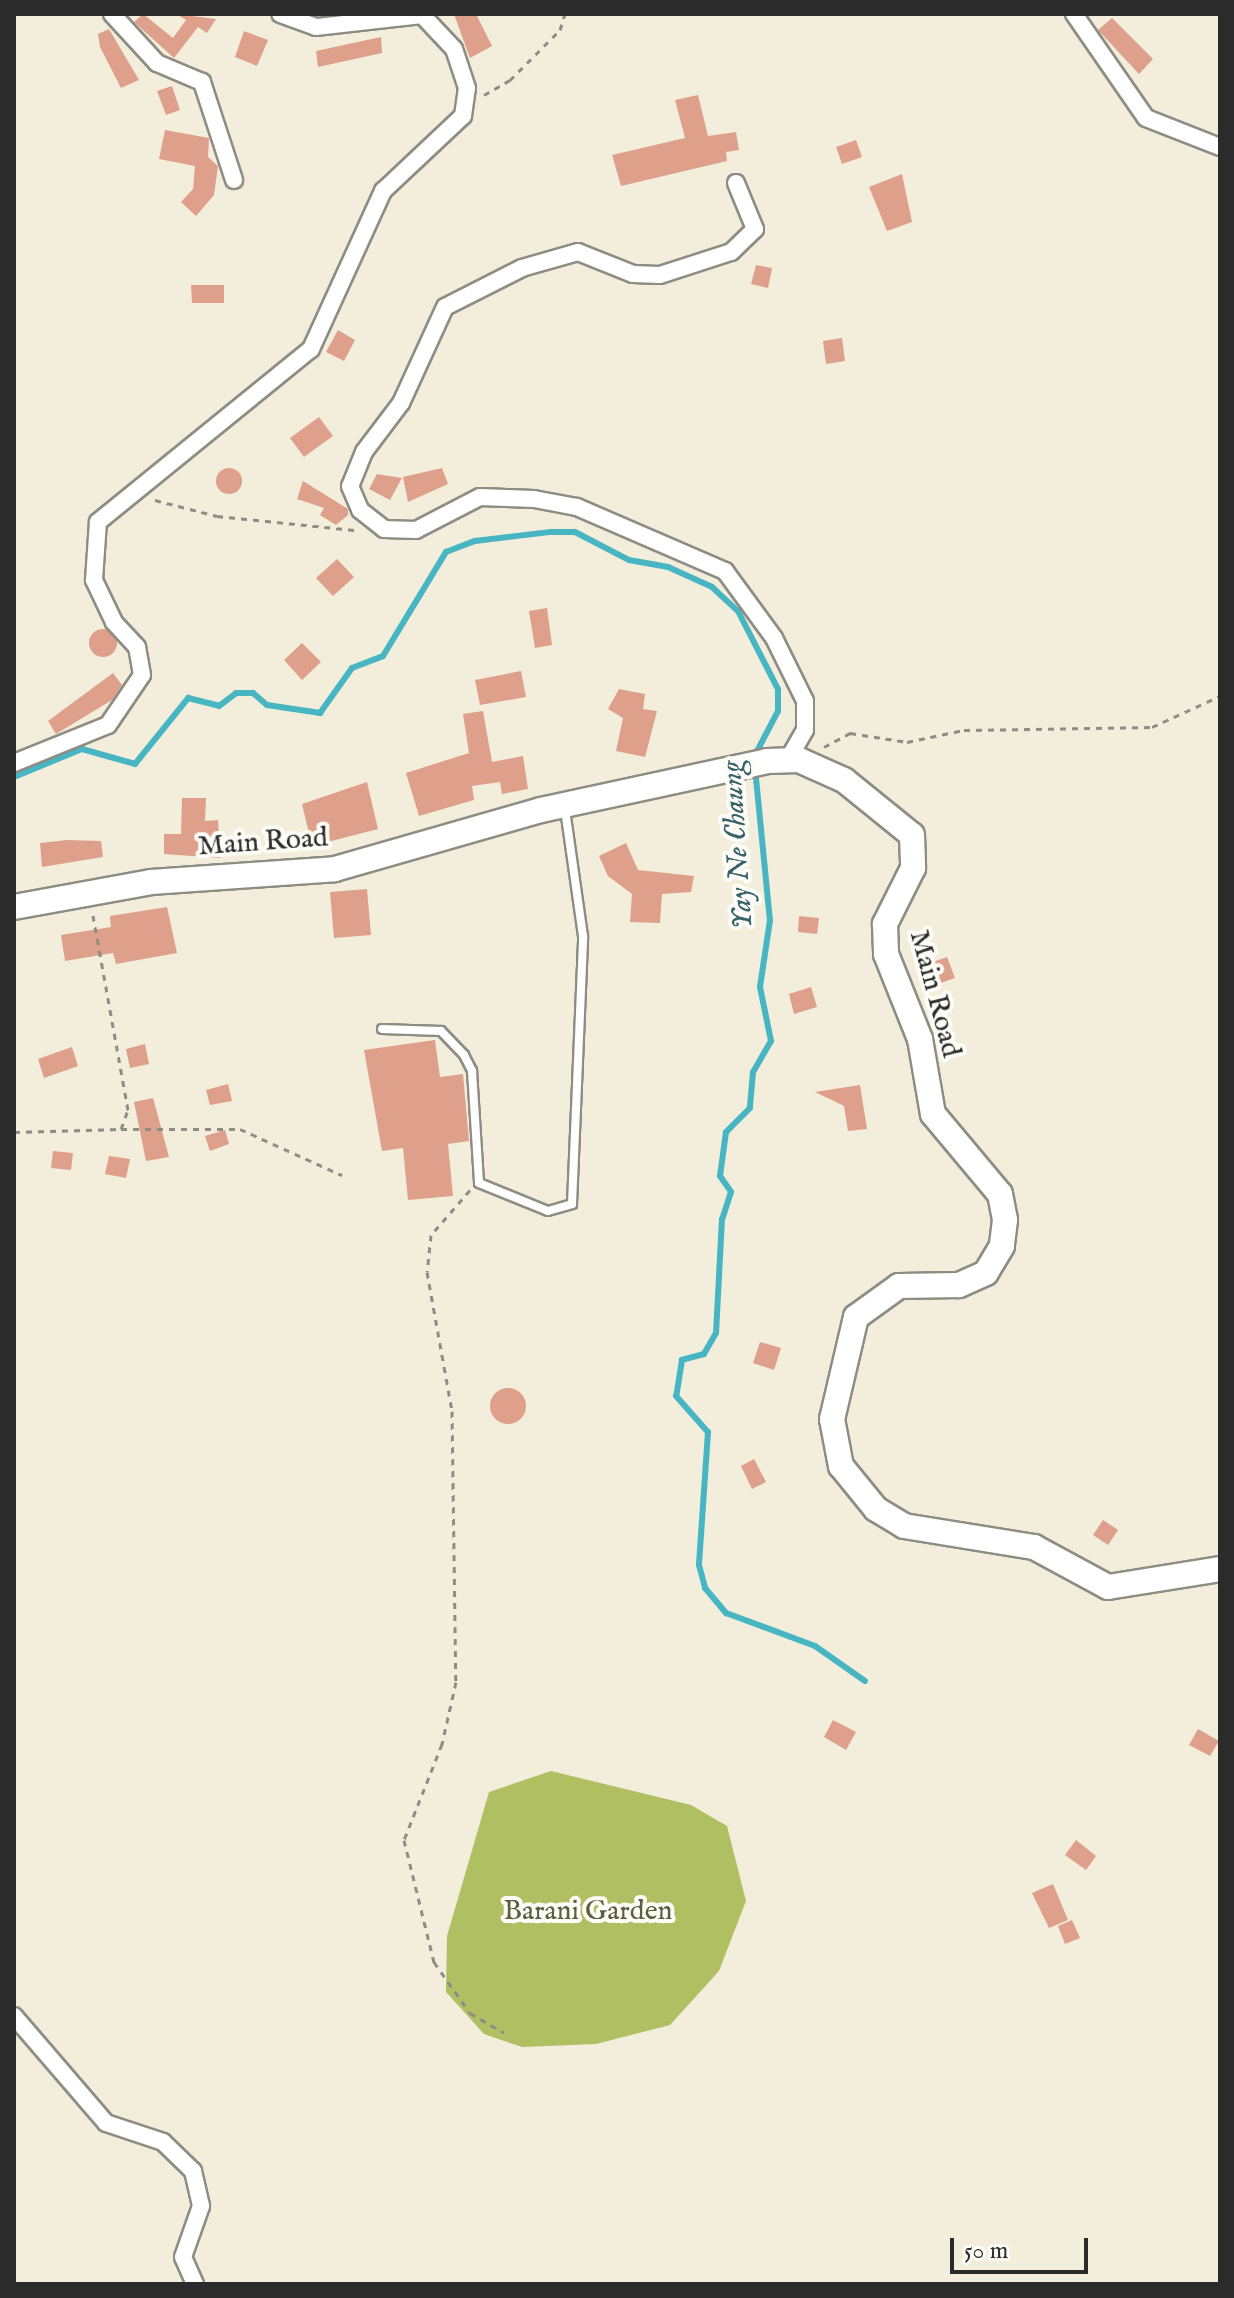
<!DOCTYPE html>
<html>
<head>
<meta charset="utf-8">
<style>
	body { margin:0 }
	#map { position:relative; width:1234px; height:2298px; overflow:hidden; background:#f2eedb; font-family:"IM FELL English",serif }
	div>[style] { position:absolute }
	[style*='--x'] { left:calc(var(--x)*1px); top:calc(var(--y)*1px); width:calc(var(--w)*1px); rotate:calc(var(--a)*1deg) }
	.green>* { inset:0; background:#b0bf62 }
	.stream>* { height:6px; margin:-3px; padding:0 3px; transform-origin:3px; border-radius:3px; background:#48b5c3 }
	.building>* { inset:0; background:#dea08a }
	.round { border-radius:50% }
	.path>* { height:3px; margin-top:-1.5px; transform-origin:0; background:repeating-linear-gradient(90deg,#8e8c83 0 6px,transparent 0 12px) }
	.roads { filter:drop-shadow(2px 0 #8e8c83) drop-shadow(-2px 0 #8e8c83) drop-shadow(0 2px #8e8c83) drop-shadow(0 -2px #8e8c83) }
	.service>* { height:8px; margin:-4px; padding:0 4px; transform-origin:4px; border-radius:4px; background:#fff }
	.minor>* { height:16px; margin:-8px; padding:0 8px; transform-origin:8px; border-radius:8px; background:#fff }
	.primary>* { height:24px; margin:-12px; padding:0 12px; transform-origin:12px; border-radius:12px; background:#fff }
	span { translate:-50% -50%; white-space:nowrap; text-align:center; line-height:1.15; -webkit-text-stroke:8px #fdfcf7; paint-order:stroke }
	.street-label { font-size:28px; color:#2b2b2b }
	.park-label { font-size:28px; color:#5a5f3e }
	.water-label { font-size:30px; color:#376268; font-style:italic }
	.frame { position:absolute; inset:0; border:16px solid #2b2b2b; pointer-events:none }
	.scale { position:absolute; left:950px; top:2238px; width:138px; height:36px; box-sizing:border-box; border:4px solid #2b2b2b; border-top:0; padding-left:10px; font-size:24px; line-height:28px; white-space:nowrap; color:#2b2b2b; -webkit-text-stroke:6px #fdfcf7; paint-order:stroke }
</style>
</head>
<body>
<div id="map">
	<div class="green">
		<i style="clip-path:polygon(551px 1771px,691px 1805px,727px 1826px,746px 1901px,719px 1971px,670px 2025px,596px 2044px,522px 2047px,484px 2034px,446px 1992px,447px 1936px,489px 1792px)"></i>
	</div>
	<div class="stream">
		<i style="--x:755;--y:768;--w:153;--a:84.4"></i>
		<i style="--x:770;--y:920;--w:68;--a:98.5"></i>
		<i style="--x:760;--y:987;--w:55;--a:78.5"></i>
		<i style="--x:771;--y:1041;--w:36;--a:120"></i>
		<i style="--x:753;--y:1072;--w:36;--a:95"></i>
		<i style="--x:750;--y:1108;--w:34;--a:135"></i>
		<i style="--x:726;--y:1132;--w:44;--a:97.8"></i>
		<i style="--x:720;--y:1176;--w:19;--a:55"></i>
		<i style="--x:731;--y:1192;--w:28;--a:108"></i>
		<i style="--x:722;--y:1219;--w:114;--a:93"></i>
		<i style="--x:716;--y:1333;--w:24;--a:120"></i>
		<i style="--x:704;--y:1354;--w:23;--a:165"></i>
		<i style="--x:682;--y:1360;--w:36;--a:99"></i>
		<i style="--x:676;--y:1396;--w:48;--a:48.4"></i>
		<i style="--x:708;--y:1432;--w:133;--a:93.9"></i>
		<i style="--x:699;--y:1565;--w:24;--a:75"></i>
		<i style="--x:705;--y:1588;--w:33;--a:50"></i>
		<i style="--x:726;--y:1613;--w:95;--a:20.3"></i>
		<i style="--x:815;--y:1646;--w:61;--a:35"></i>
		<i style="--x:14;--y:777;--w:74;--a:-22.4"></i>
		<i style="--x:82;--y:749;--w:55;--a:15.8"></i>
		<i style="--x:135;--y:764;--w:85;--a:-51.2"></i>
		<i style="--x:188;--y:698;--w:32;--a:14"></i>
		<i style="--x:219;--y:706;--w:21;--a:-37"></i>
		<i style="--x:236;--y:693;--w:17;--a:0"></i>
		<i style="--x:253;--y:693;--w:18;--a:41"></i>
		<i style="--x:267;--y:705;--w:54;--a:8.6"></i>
		<i style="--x:320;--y:713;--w:55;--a:-54.6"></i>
		<i style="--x:352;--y:668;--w:33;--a:-21"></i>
		<i style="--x:383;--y:656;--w:122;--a:-58.8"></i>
		<i style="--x:446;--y:552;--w:31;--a:-21"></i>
		<i style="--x:475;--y:541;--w:77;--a:-6.8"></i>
		<i style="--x:551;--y:532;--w:24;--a:0"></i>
		<i style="--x:575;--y:532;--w:61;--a:27.4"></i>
		<i style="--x:629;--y:560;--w:40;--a:10"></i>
		<i style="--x:668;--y:567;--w:48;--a:24.4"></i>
		<i style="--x:712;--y:587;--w:35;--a:43"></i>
		<i style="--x:738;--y:611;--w:88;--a:62.9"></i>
		<i style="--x:778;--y:689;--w:22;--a:90"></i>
		<i style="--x:778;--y:711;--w:52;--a:117.6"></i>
	</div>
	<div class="building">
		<i style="clip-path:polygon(143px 14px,173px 38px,186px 20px,176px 14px,216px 19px,207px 33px,198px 27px,174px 58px,134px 22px)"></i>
		<i style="clip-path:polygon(454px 14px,476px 14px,492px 46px,470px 58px)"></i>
		<i style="clip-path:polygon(1112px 18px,1153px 59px,1139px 74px,1098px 30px)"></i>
		<i style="clip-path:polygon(109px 29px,139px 80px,121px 88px,100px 47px,98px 34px)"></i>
		<i style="clip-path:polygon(244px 31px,268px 40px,257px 66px,235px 57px)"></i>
		<i style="clip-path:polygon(381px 37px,382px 53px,318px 67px,316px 51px)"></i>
		<i style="clip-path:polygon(172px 86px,180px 110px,166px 115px,157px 91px)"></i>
		<i style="clip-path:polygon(698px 95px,708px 136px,736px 132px,739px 150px,726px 152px,727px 161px,621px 186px,612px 155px,685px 138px,675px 100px)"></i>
		<i style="clip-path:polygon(165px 130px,209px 138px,208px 157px,218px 166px,214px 195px,196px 216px,181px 202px,193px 189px,195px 166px,159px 159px)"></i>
		<i style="clip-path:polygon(856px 140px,862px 157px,842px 164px,836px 147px)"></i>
		<i style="clip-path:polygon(902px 174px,912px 222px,887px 231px,869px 187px)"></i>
		<i style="clip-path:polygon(756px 265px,772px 268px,768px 288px,751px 284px)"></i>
		<i style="clip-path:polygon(191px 285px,224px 285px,224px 303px,192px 303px)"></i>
		<i style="clip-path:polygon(338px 330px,355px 340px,344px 361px,326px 352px)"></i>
		<i style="clip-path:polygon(842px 338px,845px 361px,826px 364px,823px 341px)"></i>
		<i style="clip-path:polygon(319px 417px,333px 436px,304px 457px,290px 438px)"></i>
		<i class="round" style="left:216px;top:468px;width:26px;height:26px"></i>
		<i style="clip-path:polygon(442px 468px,448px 484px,408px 502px,403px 477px)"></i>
		<i style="clip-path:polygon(377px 474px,402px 478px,390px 500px,369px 489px)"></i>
		<i style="clip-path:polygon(303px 481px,348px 509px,348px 515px,336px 525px,320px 515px,324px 508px,297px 499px)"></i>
		<i style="clip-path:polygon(337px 559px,354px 577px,333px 596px,316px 578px)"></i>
		<i style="clip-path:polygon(547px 608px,552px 645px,535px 648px,529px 611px)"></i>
		<i class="round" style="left:89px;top:629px;width:28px;height:28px"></i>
		<i style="clip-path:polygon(302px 643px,321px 662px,302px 680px,284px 660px)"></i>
		<i style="clip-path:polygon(521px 671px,526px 697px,480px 705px,475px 680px)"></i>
		<i style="clip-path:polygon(113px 673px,122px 685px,112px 700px,56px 734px,48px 721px)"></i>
		<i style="clip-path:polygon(619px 689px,645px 694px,643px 709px,657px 711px,645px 757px,616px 751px,623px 718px,608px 709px)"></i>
		<i style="clip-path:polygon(483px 711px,492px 762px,523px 756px,528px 789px,502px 794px,500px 782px,472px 786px,474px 800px,419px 816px,406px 773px,469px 753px,463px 714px)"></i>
		<i style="clip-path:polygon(367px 782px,378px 829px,312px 846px,302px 804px)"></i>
		<i style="clip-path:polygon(182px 798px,206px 798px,205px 821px,218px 820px,220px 858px,164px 854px,164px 834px,181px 834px)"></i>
		<i style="clip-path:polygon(67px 840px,101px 841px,103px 857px,42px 867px,40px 843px)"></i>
		<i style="clip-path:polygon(626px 843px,638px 870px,694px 876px,691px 892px,662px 894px,660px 923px,630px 922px,632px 894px,608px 876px,599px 856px)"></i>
		<i style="clip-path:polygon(367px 889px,371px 935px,334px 938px,330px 892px)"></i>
		<i style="clip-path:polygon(167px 907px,177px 953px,116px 964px,113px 953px,65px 961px,61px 935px,111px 927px,110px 916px)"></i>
		<i style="clip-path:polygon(799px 916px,819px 918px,817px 934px,798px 932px)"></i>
		<i style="clip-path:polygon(947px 957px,955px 978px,935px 985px,927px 964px)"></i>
		<i style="clip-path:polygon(811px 987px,817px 1007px,794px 1014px,789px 994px)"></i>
		<i style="clip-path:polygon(435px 1040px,440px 1077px,463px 1074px,469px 1141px,448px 1144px,453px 1196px,408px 1200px,403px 1148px,382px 1151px,364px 1050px)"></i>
		<i style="clip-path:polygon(145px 1044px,149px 1064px,130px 1068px,126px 1049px)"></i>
		<i style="clip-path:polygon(72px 1047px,78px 1066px,44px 1078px,38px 1059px)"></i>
		<i style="clip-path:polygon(228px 1084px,232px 1101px,210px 1105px,206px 1090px)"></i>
		<i style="clip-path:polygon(860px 1085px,867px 1129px,848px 1131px,844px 1106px,815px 1092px)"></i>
		<i style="clip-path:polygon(153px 1098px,169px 1157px,146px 1161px,134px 1102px)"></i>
		<i style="clip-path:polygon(225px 1130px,229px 1144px,210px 1151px,205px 1136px)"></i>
		<i style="clip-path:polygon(53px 1151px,73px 1153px,71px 1170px,51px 1168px)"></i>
		<i style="clip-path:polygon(109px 1156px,130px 1159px,126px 1178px,105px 1174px)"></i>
		<i style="clip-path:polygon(760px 1342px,781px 1348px,774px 1370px,753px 1363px)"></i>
		<i class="round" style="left:490px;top:1388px;width:36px;height:36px"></i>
		<i style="clip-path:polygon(754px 1459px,766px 1482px,752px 1489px,741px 1466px)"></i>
		<i style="clip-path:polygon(1103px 1520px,1118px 1530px,1108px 1545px,1093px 1535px)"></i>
		<i style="clip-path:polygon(833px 1720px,856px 1732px,846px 1750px,824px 1737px)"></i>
		<i style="clip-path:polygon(1198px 1729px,1219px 1741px,1210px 1756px,1189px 1745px)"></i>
		<i style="clip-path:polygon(1076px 1840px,1096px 1856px,1086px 1870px,1065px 1855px)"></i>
		<i style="clip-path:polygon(1053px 1884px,1068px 1920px,1049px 1928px,1032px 1893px)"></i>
		<i style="clip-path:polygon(1072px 1920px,1080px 1938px,1065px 1944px,1058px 1926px)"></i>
	</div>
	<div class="path">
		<i style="--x:484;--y:95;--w:30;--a:-30"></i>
		<i style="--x:510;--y:80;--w:71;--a:-45"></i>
		<i style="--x:560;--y:30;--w:17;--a:-73"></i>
		<i style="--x:155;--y:500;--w:64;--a:14.5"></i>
		<i style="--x:217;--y:516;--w:140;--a:5.8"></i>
		<i style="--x:824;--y:747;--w:30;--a:-28"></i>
		<i style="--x:850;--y:733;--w:58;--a:9"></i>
		<i style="--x:907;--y:742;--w:58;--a:-11.9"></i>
		<i style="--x:964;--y:730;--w:188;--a:-0.9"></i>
		<i style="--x:1152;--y:727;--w:75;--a:-24.5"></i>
		<i style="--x:121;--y:1129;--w:119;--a:0"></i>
		<i style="--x:240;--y:1129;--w:112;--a:24.3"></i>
		<i style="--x:14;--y:1132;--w:107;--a:-1.6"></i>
		<i style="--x:121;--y:1129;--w:20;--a:-70"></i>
		<i style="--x:128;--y:1110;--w:198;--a:-100.2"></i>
		<i style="--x:470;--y:1190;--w:60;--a:130.9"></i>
		<i style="--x:431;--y:1235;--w:37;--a:96"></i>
		<i style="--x:427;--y:1272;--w:141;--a:79.8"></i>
		<i style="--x:452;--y:1411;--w:271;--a:89.2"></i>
		<i style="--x:456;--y:1682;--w:64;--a:102.7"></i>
		<i style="--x:442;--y:1744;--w:103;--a:111.6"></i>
		<i style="--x:404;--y:1840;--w:126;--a:76.2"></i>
		<i style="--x:434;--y:1962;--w:62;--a:54.8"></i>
		<i style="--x:470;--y:2013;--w:39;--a:30"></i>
	</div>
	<div class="roads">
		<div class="service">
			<i style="--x:382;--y:1029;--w:59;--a:1.9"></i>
			<i style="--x:441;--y:1031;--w:33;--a:46"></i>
			<i style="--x:464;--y:1055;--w:18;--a:63"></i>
			<i style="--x:472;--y:1071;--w:112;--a:86.4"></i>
			<i style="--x:479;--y:1183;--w:74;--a:22.1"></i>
			<i style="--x:548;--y:1211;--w:25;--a:-16"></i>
			<i style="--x:572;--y:1204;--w:268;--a:-87.6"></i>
			<i style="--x:583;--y:936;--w:128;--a:-98.1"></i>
		</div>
		<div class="minor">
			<i style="--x:112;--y:14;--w:67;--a:47.4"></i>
			<i style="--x:157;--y:63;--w:49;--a:22.9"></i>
			<i style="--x:202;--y:82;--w:103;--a:71.9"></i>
			<i style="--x:1074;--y:14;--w:126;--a:55.3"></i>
			<i style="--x:1146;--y:118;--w:79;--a:21.4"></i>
			<i style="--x:736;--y:183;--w:50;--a:67.6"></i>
			<i style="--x:755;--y:229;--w:33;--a:136"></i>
			<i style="--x:731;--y:252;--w:75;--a:162.1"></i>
			<i style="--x:660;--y:275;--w:27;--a:-178"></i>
			<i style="--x:633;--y:274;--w:59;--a:-158.2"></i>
			<i style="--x:578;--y:252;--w:58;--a:164.1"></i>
			<i style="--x:522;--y:268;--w:86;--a:153.1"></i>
			<i style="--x:445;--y:307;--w:106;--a:114.6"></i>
			<i style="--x:401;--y:403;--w:61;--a:127.1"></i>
			<i style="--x:364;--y:452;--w:37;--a:112"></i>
			<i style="--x:350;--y:486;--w:26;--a:67"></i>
			<i style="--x:360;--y:510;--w:31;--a:38"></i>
			<i style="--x:384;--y:529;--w:32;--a:2"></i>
			<i style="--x:416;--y:530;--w:72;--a:-27.3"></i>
			<i style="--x:480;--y:497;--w:54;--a:2.1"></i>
			<i style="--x:534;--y:499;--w:44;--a:10.5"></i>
			<i style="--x:577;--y:507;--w:161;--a:23.4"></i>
			<i style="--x:725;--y:571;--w:83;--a:53.8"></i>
			<i style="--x:774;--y:638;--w:70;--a:63.8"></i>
			<i style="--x:805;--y:701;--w:29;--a:90"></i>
			<i style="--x:805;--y:730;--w:34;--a:120"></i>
			<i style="--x:14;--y:763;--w:101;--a:-22"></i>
			<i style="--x:108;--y:725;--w:60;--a:-55.8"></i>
			<i style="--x:142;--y:675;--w:28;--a:-100"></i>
			<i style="--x:137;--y:647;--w:34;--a:-133"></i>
			<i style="--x:114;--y:622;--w:47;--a:-115.5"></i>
			<i style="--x:94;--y:580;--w:58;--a:-86.1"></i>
			<i style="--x:98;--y:522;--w:274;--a:-39.1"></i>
			<i style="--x:311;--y:349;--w:174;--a:-65.5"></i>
			<i style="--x:383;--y:191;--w:110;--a:-43.2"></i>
			<i style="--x:463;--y:116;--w:28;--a:-82"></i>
			<i style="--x:467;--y:88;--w:41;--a:-108.4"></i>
			<i style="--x:454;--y:49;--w:47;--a:-133.3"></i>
			<i style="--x:422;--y:15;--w:107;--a:173.5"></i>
			<i style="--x:316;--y:27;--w:38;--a:-160"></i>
			<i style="--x:14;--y:2016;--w:141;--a:49.3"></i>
			<i style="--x:106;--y:2123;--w:60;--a:18.4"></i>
			<i style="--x:163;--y:2142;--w:42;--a:44"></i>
			<i style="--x:193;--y:2171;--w:36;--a:77"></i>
			<i style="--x:201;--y:2206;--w:54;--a:109.4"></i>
			<i style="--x:183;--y:2257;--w:30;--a:66"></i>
		</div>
		<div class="primary">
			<i style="--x:14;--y:907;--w:139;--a:-10.3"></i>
			<i style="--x:151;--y:882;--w:184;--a:-4"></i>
			<i style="--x:335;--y:869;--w:214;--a:-16"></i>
			<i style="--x:541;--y:810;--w:231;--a:-12.2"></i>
			<i style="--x:767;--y:761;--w:32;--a:-2"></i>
			<i style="--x:799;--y:760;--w:49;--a:24"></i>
			<i style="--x:844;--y:780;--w:87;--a:39"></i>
			<i style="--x:912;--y:835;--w:33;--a:88"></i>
			<i style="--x:913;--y:868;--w:63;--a:116.6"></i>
			<i style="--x:885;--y:924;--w:30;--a:88"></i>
			<i style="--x:886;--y:954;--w:92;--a:68.2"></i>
			<i style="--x:920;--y:1039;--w:76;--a:80.2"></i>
			<i style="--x:933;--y:1114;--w:104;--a:50.1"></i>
			<i style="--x:1000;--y:1194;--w:26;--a:79"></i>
			<i style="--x:1005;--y:1220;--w:26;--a:97"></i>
			<i style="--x:1002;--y:1246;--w:31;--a:121"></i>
			<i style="--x:986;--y:1273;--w:30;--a:156"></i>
			<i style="--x:959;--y:1285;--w:60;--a:179"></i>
			<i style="--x:899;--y:1286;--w:53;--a:144.2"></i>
			<i style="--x:856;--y:1317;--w:105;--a:103.2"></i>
			<i style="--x:832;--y:1419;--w:48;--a:79.2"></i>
			<i style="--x:841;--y:1466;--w:55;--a:50.9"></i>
			<i style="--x:876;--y:1509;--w:33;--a:31"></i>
			<i style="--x:904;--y:1526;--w:132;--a:9.2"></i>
			<i style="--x:1034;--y:1547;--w:84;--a:28.4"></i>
			<i style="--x:1108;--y:1587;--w:113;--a:-9.1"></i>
		</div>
	</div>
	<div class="street-label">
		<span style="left:263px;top:843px;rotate:-4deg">Main Road</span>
		<span style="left:934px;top:994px;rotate:75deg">Main Road</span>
	</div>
	<div class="park-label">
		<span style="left:588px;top:1912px">Barani Garden</span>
	</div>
	<div class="water-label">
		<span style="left:738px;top:845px;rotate:-94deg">Yay Ne Chaung</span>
	</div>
	<div class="frame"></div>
	<div class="scale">50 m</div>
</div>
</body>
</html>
